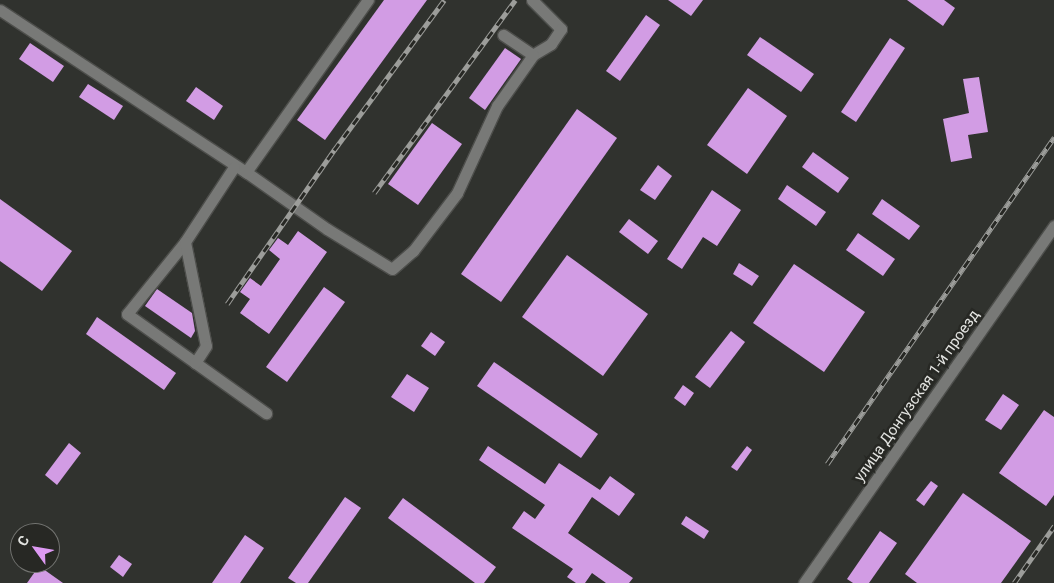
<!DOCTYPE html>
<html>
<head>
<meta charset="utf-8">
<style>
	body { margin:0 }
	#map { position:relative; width:1054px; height:583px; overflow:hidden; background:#30322e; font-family:Roboto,sans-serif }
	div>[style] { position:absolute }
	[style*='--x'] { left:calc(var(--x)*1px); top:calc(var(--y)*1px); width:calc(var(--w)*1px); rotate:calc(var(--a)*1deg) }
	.building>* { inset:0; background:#d29ce4 }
	.roads { filter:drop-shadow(1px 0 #4d4e4b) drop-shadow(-1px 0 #4d4e4b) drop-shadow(0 1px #4d4e4b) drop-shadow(0 -1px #4d4e4b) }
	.minor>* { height:11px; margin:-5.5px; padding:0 5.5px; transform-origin:5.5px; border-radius:5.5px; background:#787977 }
	.rail>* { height:4.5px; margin-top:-2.25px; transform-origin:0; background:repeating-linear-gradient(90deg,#272824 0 8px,#9c9d9a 0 16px); box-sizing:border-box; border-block:1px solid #9c9d9a }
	span { translate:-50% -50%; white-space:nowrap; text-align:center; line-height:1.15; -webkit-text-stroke:5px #272824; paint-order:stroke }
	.street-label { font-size:15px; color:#e3e4e1 }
	.north { position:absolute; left:10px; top:523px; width:50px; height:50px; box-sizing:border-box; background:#272824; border:1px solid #727370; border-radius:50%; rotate:302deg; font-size:14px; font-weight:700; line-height:20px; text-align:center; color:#e3e4e1 }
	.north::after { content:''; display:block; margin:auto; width:18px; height:22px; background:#dd99f3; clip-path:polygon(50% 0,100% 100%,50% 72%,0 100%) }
</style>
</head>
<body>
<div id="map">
	<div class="building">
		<i style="clip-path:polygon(384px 0,427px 0,325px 140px,297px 120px)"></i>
		<i style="clip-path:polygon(668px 0,703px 0,691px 16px)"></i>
		<i style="clip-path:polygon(907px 0,944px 0,955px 8px,943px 26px)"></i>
		<i style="clip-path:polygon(646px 15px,660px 25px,620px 81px,606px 71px)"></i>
		<i style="clip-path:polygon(760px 37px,814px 74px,801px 92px,747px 55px)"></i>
		<i style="clip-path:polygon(890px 38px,905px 48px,856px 122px,841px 112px)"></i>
		<i style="clip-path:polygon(30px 43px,64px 66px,53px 82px,19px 59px)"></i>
		<i style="clip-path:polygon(505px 48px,521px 59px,485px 110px,469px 98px)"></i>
		<i style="clip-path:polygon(979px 77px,988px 132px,968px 135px,972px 158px,951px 162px,943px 119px,969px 113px,963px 79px)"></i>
		<i style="clip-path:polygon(88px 84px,123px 106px,114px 120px,79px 97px)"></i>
		<i style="clip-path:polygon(196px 87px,223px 106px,214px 120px,186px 101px)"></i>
		<i style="clip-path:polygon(748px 88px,787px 116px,747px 174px,707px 145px)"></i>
		<i style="clip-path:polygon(577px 109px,617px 138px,501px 302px,461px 274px)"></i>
		<i style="clip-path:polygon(432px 123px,462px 144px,418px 205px,388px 184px)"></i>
		<i style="clip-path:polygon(813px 152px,849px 178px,838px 193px,802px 167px)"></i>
		<i style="clip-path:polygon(658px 165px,672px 176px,655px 200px,640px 190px)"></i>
		<i style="clip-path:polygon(787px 185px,826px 212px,816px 226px,778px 199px)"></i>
		<i style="clip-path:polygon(712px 190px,741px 210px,717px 246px,703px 237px,682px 269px,667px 259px)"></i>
		<i style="clip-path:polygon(0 199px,72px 251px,42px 291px,0 261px)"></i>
		<i style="clip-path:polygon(882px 199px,920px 226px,909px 240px,872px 214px)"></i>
		<i style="clip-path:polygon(629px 219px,658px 241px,648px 254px,619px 232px)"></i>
		<i style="clip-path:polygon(298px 231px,327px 252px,269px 334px,240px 313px,250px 299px,240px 292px,250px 278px,261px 286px,280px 259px,269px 250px,278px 238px,288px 245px)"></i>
		<i style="clip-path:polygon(858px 233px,895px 259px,883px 276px,846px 250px)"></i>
		<i style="clip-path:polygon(567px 255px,648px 314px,603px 376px,522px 317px)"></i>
		<i style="clip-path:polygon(739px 263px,759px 276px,752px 286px,733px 274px)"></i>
		<i style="clip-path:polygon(794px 264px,865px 312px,824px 372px,753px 323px)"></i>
		<i style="clip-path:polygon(324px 287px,345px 302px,287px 382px,266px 367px)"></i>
		<i style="clip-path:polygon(157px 289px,192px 313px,195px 331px,191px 338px,145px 306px)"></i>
		<i style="clip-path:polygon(97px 317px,176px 373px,164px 390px,86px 334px)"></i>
		<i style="clip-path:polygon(731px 331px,745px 342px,710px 388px,695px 377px)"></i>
		<i style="clip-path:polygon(431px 332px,445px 342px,435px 356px,421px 346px)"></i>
		<i style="clip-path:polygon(494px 362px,598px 434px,581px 458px,477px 386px)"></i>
		<i style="clip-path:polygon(407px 374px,429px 388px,414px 412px,391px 397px)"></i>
		<i style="clip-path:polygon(683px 385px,694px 393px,685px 406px,674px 398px)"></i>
		<i style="clip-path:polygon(1003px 394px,1019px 405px,1001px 430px,985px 420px)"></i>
		<i style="clip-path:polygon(1044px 410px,1054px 417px,1054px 495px,1046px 506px,999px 473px)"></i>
		<i style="clip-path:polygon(69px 443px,81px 453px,57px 485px,45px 475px)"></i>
		<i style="clip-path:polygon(488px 446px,545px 484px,559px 463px,600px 490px,610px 476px,635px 494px,619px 516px,592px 497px,568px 533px,633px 578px,629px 583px,606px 583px,592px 573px,585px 583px,576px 583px,567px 577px,573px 569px,512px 528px,524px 511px,535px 519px,545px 505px,479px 460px)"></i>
		<i style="clip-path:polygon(747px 446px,752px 450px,737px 471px,731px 467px)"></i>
		<i style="clip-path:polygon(931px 481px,938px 486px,924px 506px,916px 500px)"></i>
		<i style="clip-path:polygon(963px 493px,1031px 541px,1001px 583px,917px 583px,905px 574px)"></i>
		<i style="clip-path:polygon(345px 497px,361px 508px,308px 583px,296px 583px,288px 578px)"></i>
		<i style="clip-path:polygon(403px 498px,496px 567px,484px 583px,475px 583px,388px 518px)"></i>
		<i style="clip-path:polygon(686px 516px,709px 531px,704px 539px,681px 524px)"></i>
		<i style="clip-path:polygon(880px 531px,897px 543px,869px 583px,853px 583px,847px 579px)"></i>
		<i style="clip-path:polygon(245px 535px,264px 548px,240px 583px,212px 583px)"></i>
		<i style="clip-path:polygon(119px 555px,132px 564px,123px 577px,110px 567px)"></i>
		<i style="clip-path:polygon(39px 566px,63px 583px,27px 583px)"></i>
	</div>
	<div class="roads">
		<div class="minor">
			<i style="--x:532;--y:0;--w:41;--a:45"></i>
			<i style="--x:561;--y:29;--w:18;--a:124"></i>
			<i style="--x:551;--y:44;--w:21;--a:149"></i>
			<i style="--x:0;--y:10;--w:295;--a:33.4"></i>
			<i style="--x:246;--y:172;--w:99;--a:35.1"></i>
			<i style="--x:327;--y:229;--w:76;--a:31.6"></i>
			<i style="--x:392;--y:269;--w:28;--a:-41"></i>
			<i style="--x:413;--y:251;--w:73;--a:-52.8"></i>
			<i style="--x:457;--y:193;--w:96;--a:-65.3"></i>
			<i style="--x:497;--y:106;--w:62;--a:-54.8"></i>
			<i style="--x:533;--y:55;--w:36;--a:-146"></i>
			<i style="--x:234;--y:167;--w:90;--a:123.2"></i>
			<i style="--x:185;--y:242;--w:92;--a:128.9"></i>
			<i style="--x:127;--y:314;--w:171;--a:35.5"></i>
			<i style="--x:246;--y:172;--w:211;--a:-54.7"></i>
			<i style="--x:185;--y:242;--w:106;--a:78.6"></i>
			<i style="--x:206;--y:346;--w:20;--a:123"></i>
			<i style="--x:804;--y:583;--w:436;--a:-55"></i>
		</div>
	</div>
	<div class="rail">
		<i style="--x:374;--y:193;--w:239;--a:-53.8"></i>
		<i style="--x:227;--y:304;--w:188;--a:-55.2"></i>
		<i style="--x:334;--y:150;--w:186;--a:-53.7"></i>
		<i style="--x:827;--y:464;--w:398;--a:-55.2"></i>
		<i style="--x:1014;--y:583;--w:70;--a:-54.9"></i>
	</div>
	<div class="street-label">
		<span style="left:917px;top:396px;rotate:-55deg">улица Донгузская 1-й проезд</span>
	</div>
	<div class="north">С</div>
</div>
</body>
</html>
